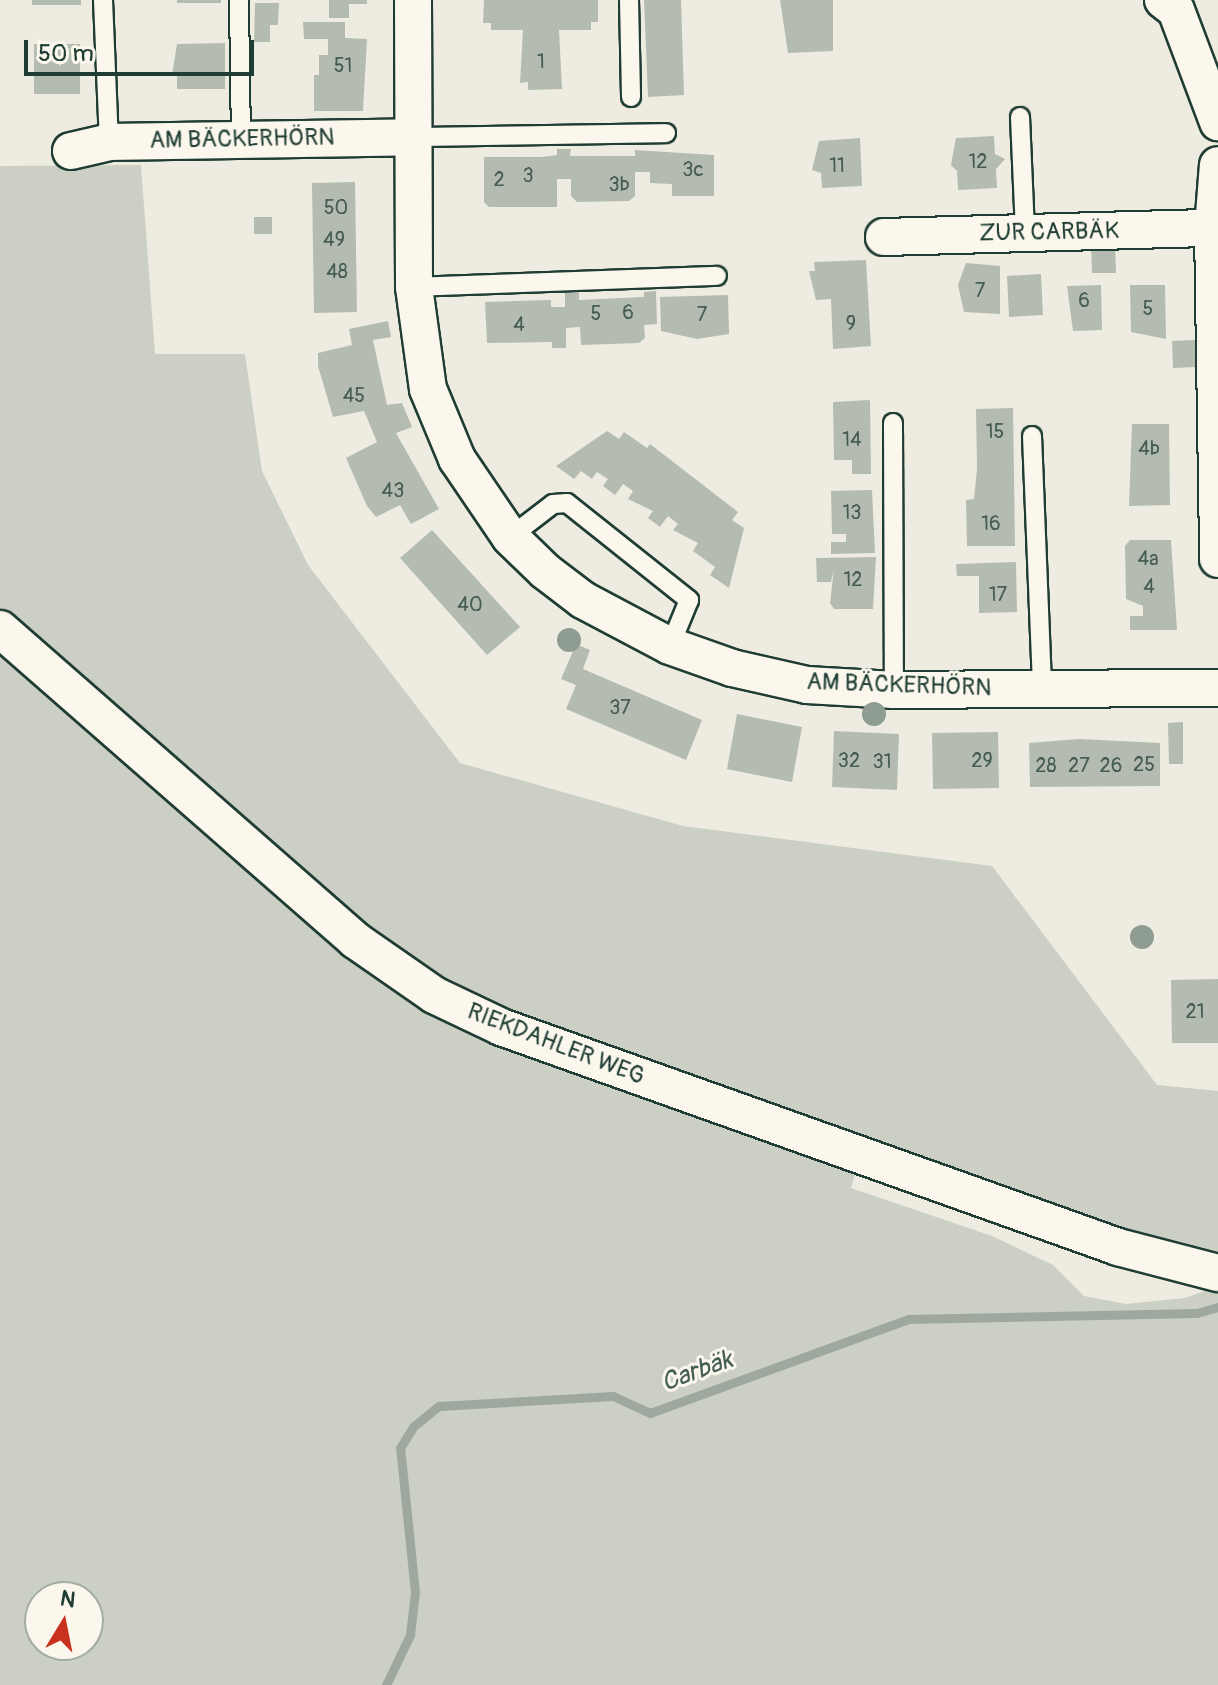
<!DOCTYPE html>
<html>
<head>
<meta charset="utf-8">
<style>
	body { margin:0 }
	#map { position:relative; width:1218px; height:1685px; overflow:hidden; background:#eeece1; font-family:Pangolin,sans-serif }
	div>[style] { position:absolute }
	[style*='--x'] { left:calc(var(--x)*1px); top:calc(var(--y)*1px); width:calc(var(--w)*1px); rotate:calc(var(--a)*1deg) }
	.green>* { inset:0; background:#cbcfc4 }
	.stream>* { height:9px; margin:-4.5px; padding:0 4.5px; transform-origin:4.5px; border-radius:4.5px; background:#9fa89f }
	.building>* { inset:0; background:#b4bbb0 }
	.roads { filter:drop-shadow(2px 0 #1f3d34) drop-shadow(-2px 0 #1f3d34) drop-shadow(0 2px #1f3d34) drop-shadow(0 -2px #1f3d34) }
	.service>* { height:18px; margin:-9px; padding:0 9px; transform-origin:9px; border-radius:9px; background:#fbf7ec }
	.minor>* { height:36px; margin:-18px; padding:0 18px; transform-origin:18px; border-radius:18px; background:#fbf7ec }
	.trees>* { width:24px; height:24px; margin:-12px; border-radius:50%; background:#8f9c92 }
	span { translate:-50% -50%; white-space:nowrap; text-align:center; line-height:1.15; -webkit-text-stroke:6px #fbf7ec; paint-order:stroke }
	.number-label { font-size:20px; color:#445c53 }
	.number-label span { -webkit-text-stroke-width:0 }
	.street-label { font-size:24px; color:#1f3d34 }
	.water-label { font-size:26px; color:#455d54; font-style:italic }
	.north { position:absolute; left:24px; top:1581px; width:80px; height:80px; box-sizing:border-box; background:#fbf7ec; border:2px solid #a3ada2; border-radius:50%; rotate:10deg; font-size:22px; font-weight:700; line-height:32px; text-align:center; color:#1f3d34 }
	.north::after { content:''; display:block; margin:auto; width:28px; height:36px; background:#c8321e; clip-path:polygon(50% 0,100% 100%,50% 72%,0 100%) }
	.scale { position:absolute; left:24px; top:40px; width:230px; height:36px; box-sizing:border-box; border:4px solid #1f3d34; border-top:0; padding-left:10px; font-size:24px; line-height:28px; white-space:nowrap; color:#1f3d34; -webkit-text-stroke:6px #fbf7ec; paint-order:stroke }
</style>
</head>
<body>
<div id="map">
	<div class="green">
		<i style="clip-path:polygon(evenodd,141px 165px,155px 354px,245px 354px,262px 471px,308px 565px,460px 763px,683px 826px,992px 866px,1157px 1085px,1218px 1091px,1218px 1273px,860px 1155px,851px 1188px,992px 1236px,1053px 1265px,1084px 1296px,1126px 1304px,1185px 1298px,1218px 1286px,1218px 1685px,0 1685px,0 166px,141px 165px,40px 1597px,88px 1597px,88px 1645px,40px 1645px,40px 1597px)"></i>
	</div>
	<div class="stream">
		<i style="--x:386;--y:1685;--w:55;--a:-64.4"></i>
		<i style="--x:410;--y:1635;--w:43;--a:-83.4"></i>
		<i style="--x:415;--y:1592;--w:145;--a:-95.9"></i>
		<i style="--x:400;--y:1448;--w:26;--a:-58"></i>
		<i style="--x:414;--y:1426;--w:32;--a:-39"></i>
		<i style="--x:439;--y:1406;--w:174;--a:-3.3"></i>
		<i style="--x:613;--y:1396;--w:41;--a:24.7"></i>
		<i style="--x:650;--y:1413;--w:275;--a:-20"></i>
		<i style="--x:908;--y:1319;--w:289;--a:-1.2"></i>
		<i style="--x:1197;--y:1313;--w:22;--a:-16"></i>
	</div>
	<div class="building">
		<i style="clip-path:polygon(32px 0,81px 0,81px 5px,32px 5px)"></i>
		<i style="clip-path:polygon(177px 0,221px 0,221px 3px,177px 3px)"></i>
		<i style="clip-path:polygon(329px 0,367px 0,367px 4px,349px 4px,349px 18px,329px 18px)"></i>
		<i style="clip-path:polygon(484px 0,598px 0,598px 22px,591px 22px,591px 30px,559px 30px,562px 89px,528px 90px,528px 82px,520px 83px,523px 30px,491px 30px,491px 23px,483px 23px)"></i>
		<i style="clip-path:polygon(644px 0,681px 0,684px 95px,648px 97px)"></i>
		<i style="clip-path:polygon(780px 0,833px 0,833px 51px,788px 53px)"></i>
		<i style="clip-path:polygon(255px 3px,279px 3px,278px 25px,270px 25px,270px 42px,254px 42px)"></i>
		<i style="clip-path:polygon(303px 22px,345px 22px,345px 38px,367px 39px,363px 111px,314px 111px,314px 75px,319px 75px,319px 55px,328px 55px,328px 39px,304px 39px)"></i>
		<i style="clip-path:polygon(225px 43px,225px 89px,177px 89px,177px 75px,172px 75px,177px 44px)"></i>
		<i style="clip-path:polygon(34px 44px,80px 44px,80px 94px,34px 94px)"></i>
		<i style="clip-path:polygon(994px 136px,995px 154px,1005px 159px,996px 169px,997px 188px,958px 190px,957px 171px,951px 165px,956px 138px)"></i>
		<i style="clip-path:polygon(860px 138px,862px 186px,822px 188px,821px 173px,812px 170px,819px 141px)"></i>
		<i style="clip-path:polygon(557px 149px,571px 149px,570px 156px,635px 156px,635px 150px,714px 155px,714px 196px,672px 196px,672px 184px,650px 183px,650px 172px,635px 172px,635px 196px,629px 201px,577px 202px,571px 196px,571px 179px,557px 179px,557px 207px,489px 207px,484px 202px,484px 157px,542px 157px,557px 155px)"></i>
		<i style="clip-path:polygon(355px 182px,357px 312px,314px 313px,312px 183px)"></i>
		<i style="clip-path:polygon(254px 217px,272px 217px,272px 234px,254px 234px)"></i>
		<i style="clip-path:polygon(1115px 240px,1116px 273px,1092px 273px,1091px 241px)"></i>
		<i style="clip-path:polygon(866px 260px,871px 346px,833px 349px,831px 299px,816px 300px,809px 271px,815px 271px,814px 262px)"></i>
		<i style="clip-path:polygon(966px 263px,1000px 266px,1000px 314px,964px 312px,958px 285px)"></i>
		<i style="clip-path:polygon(1041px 274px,1043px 315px,1009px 317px,1007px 276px)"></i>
		<i style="clip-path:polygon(1101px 285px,1102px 330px,1073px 331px,1067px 286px)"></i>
		<i style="clip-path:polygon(1130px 285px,1165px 285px,1166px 339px,1131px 332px)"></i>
		<i style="clip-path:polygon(565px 291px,579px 291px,579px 300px,644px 297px,644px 292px,656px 291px,657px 324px,644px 325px,645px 338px,639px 343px,581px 345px,580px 327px,566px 328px,566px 348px,552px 348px,552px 342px,487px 343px,485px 302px,551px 300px,551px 307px,565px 307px)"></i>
		<i style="clip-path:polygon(728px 295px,729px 334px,697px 339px,661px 331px,660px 297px)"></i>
		<i style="clip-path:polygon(388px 321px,391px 337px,373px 340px,387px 405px,402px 403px,412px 427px,396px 433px,439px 509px,411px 524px,400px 505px,376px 517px,367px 506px,346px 458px,377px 442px,364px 411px,333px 417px,318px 366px,318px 353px,352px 345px,349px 329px)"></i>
		<i style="clip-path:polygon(1195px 340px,1196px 367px,1173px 368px,1172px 341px)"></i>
		<i style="clip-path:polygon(870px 400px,871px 474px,852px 474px,852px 460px,834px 460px,833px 402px)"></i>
		<i style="clip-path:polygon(1013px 408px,1015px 546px,967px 546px,966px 500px,974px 499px,977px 469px,976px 409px)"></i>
		<i style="clip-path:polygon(1132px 424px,1169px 424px,1170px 505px,1129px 506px)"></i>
		<i style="clip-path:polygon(607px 431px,619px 439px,624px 432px,647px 448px,650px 444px,738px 512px,732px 520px,744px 528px,729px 588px,710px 575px,715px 567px,693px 551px,698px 543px,673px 530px,678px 524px,668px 516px,660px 527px,648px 518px,653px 511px,628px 499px,633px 491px,623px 484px,615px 495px,603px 486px,608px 479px,597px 472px,592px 479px,581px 471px,574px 479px,556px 466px)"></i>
		<i style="clip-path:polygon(872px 490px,875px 553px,831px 554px,831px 542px,846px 542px,846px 534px,832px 534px,831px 491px)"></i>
		<i style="clip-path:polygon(432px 530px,520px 627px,487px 655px,400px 558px)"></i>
		<i style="clip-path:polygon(1130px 540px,1171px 540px,1177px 630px,1130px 630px,1130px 616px,1143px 616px,1143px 606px,1126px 599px,1125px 546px)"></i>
		<i style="clip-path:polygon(876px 557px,873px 609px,834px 609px,830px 603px,834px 569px,831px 582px,817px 582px,816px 558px)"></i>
		<i style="clip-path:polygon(1016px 562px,1017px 612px,979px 613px,979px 576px,957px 576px,956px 564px)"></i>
		<i style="clip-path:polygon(576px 644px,590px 650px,583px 669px,702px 720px,686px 760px,566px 709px,576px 685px,561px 679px)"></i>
		<i style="clip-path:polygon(737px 714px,802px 727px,792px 782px,727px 769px)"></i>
		<i style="clip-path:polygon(1183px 722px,1183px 764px,1169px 764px,1168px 723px)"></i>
		<i style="clip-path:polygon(834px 731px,899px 734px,897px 790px,832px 787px)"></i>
		<i style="clip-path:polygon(998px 732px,999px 788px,933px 789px,932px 733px)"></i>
		<i style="clip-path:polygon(1079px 739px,1160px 743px,1160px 786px,1030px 787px,1029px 743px)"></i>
		<i style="clip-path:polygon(1218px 979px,1218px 1043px,1172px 1043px,1171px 980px)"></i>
	</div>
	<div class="roads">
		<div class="service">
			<i style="--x:103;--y:0;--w:142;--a:87.6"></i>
			<i style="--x:239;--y:0;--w:139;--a:89.2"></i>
			<i style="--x:629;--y:0;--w:97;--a:88.8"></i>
			<i style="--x:1020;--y:117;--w:116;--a:87.5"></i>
			<i style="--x:414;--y:137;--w:252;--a:-0.9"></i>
			<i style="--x:414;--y:287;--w:303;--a:-2.1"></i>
			<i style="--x:893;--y:423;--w:267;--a:89.8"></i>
			<i style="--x:1032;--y:436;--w:251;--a:87.7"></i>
			<i style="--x:510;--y:537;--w:54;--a:-37.5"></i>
			<i style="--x:553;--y:504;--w:14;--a:-4"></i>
			<i style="--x:567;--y:503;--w:156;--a:38.5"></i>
			<i style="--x:689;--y:600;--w:50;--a:112.4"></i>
		</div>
		<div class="minor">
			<i style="--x:413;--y:0;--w:287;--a:89.8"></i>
			<i style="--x:414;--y:287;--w:103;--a:82.2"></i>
			<i style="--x:428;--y:389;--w:76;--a:67.5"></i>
			<i style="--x:457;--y:459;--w:94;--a:55.8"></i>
			<i style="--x:510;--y:537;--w:49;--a:44.2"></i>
			<i style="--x:545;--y:571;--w:48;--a:37.3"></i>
			<i style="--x:583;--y:600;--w:98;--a:27.9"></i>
			<i style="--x:670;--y:646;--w:66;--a:19.5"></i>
			<i style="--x:732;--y:668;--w:77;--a:12.8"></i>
			<i style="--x:807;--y:685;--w:87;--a:3.3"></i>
			<i style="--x:894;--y:690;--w:324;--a:-0.4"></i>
			<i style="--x:1163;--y:0;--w:16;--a:38"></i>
			<i style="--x:1176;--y:10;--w:120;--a:69.4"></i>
			<i style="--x:71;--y:151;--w:39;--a:-13"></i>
			<i style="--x:109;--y:142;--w:305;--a:-0.9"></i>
			<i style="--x:1213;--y:228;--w:63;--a:-85.5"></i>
			<i style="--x:884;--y:237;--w:329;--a:-1.6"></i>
			<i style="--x:1213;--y:228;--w:331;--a:89.1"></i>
			<i style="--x:0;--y:629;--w:472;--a:41.2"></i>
			<i style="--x:355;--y:940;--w:96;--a:34.8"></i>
			<i style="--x:434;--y:995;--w:74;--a:25.5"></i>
			<i style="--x:501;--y:1027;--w:655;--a:19.62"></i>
			<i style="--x:1118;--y:1247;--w:103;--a:14.6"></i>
		</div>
	</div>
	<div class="trees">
		<i style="left:569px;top:640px"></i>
		<i style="left:874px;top:714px"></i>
		<i style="left:1142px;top:937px"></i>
	</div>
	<div class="number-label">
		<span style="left:541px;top:61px">1</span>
		<span style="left:343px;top:65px">51</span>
		<span style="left:978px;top:161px">12</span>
		<span style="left:837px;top:165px">11</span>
		<span style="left:693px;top:169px">3c</span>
		<span style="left:528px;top:175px">3</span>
		<span style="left:499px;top:179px">2</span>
		<span style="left:619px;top:184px">3b</span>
		<span style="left:336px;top:207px">50</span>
		<span style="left:334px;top:239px">49</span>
		<span style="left:337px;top:271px">48</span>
		<span style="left:980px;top:290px">7</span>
		<span style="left:1084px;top:300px">6</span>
		<span style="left:1148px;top:308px">5</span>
		<span style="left:628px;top:312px">6</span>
		<span style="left:596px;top:313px">5</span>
		<span style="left:702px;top:314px">7</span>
		<span style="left:851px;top:323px">9</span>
		<span style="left:519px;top:324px">4</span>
		<span style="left:354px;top:395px">45</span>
		<span style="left:995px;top:431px">15</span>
		<span style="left:852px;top:439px">14</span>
		<span style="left:1149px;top:448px">4b</span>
		<span style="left:393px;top:490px">43</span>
		<span style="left:852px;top:512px">13</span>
		<span style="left:991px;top:523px">16</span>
		<span style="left:1148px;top:558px">4a</span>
		<span style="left:853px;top:579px">12</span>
		<span style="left:1149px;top:586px">4</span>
		<span style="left:998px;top:594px">17</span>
		<span style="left:470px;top:604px">40</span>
		<span style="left:620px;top:707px">37</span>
		<span style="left:849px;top:760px">32</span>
		<span style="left:982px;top:760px">29</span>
		<span style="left:882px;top:761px">31</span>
		<span style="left:1144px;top:764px">25</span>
		<span style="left:1046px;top:765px">28</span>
		<span style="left:1079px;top:765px">27</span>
		<span style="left:1111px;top:765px">26</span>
		<span style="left:1195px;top:1011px">21</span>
	</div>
	<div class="street-label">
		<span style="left:242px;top:139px;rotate:-1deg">AM BÄCKERHÖRN</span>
		<span style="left:1049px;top:232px;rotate:-1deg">ZUR CARBÄK</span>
		<span style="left:899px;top:685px;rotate:2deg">AM BÄCKERHÖRN</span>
		<span style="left:556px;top:1044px;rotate:21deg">RIEKDAHLER WEG</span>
	</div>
	<div class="water-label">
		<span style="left:697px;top:1372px;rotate:-20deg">Carbäk</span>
	</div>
	<div class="north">N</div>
	<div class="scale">50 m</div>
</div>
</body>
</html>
